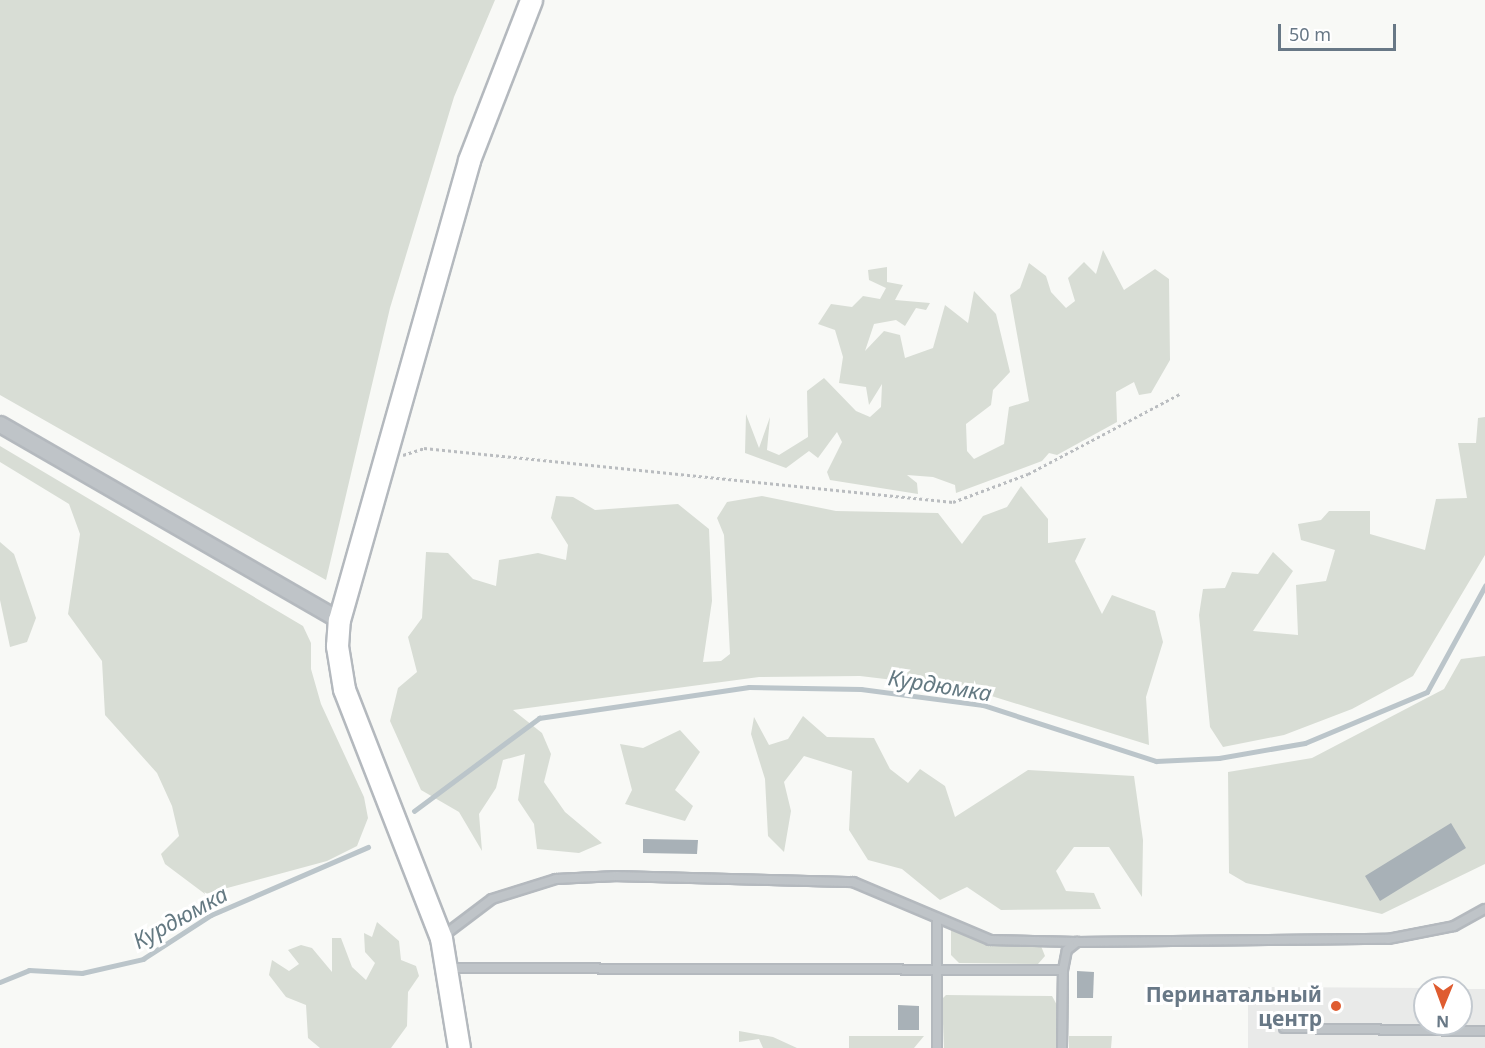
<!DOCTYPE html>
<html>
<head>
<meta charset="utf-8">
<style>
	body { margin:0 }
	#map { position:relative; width:1485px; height:1048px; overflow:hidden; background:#f8f9f6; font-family:"Noto Sans",sans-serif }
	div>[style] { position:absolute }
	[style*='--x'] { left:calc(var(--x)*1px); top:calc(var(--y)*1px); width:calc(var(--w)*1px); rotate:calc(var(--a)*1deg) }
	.built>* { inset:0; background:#e9eae9 }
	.green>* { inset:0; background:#d8ddd5 }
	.stream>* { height:4.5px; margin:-2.25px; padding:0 2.25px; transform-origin:2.25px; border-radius:2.25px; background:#bbc5ca }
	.building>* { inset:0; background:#a8b1b7 }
	.path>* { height:3px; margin-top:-1.5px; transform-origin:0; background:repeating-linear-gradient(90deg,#babdc0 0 3px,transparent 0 6px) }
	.roads { filter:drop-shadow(2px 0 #b4b9be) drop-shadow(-2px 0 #b4b9be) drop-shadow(0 2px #b4b9be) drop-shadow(0 -2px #b4b9be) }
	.service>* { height:8px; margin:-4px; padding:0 4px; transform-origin:4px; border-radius:4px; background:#bfc4c8 }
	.minor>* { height:15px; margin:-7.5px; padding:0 7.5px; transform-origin:7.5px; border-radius:7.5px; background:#bfc4c8 }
	.secondary>* { height:21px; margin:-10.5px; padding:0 10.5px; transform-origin:10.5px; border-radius:10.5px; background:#fff }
	.dots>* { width:16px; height:16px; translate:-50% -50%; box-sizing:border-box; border:3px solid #fff; border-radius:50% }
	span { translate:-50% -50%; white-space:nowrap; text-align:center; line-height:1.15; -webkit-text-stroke:6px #fff; paint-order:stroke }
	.poi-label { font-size:21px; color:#687886; font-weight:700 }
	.right { translate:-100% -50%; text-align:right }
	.water-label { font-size:22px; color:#647982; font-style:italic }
	.north { position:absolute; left:1413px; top:976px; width:60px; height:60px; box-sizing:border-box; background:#fff; border:2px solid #c3c9cf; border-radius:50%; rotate:181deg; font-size:16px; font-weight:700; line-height:24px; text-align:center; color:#687886 }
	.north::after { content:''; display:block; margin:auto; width:21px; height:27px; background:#df5c30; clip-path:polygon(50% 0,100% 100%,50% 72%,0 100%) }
	.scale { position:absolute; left:1278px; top:24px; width:118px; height:27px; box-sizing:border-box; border:3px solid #687886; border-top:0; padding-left:8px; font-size:18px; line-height:21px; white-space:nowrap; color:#687886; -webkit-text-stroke:4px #fff; paint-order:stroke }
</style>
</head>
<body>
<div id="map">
	<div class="built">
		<i style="clip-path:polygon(1248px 987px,1425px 988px,1425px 1024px,1461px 1024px,1461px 989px,1485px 989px,1485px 1048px,1248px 1048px)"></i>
	</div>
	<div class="green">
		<i style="clip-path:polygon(0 0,495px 0,454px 97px,390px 308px,326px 580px,0 395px)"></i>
		<i style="clip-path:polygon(1103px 250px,1124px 290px,1155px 269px,1169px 279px,1170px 360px,1151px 393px,1139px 395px,1134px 382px,1116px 392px,1117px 422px,1057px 455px,1049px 453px,1042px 461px,956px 493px,955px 485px,933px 477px,907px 475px,917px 483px,918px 494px,830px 480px,827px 472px,842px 442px,837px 432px,818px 458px,809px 451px,786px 468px,745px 453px,746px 414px,759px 448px,770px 417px,767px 450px,779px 455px,808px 437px,807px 391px,824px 378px,856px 411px,870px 417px,881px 407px,882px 384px,869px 405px,866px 387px,839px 383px,843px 357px,835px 330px,818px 324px,831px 304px,852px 307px,863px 296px,880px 299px,886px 288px,869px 280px,868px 270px,887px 267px,887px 282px,903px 285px,895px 300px,930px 303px,926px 310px,916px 308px,905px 326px,896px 320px,874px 324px,865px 351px,884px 331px,900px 335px,905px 358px,933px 348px,945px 305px,968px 323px,974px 291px,996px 314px,1010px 372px,993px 390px,991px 405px,966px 424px,967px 451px,974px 459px,1004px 444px,1009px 407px,1029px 401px,1010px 295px,1020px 288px,1029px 263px,1046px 276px,1051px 292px,1066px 308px,1075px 301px,1068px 278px,1084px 262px,1096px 274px)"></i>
		<i style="clip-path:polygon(1485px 417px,1485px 555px,1413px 676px,1352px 709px,1284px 735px,1223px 747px,1210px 727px,1199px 615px,1203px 589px,1225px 588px,1232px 572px,1258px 574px,1273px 552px,1293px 571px,1253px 631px,1298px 635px,1296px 585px,1326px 581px,1335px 550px,1301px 540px,1298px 524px,1321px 520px,1329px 511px,1370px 511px,1370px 534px,1425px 550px,1436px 499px,1467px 498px,1458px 443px,1476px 443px,1478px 418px)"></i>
		<i style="clip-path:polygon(0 446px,303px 626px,311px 643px,311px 669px,321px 704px,364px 797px,368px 818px,357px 846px,327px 861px,205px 894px,165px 864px,161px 854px,179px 836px,172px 806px,157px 773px,105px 715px,102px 661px,68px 614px,80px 534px,69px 504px,0 462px)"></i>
		<i style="clip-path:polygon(1021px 486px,1048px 519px,1048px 543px,1086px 538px,1075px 561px,1102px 614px,1112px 595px,1155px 611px,1163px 642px,1146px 697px,1149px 745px,969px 689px,860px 676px,759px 677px,513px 710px,542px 733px,551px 754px,544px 782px,565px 812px,602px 843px,579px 853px,537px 849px,534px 824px,518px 800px,525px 754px,503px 760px,496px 788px,479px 814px,482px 851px,459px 812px,421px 790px,390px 721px,398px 688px,417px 672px,408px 637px,422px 618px,426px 552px,448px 553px,473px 579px,496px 586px,499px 560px,538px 553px,566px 560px,568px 545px,551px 518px,556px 496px,573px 497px,595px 510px,678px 504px,709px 529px,712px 601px,703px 662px,721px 661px,730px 654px,724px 535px,717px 518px,727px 502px,762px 496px,836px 511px,938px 513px,962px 544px,983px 516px,1007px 507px)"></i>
		<i style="clip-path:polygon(0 542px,14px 554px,36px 618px,27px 642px,10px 647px,0 600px)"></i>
		<i style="clip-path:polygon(1485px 656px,1485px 864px,1382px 914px,1246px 883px,1229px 873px,1228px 772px,1312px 758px,1444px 689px,1461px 659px)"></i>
		<i style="clip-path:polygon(803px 716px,827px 737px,874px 738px,890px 769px,908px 783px,920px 769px,945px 786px,955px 817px,1028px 770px,1134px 776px,1143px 840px,1142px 897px,1109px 847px,1074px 847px,1056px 871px,1066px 891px,1094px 893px,1101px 909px,1001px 910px,967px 887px,940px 900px,902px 869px,868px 860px,849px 830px,852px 771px,804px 756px,784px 782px,791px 811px,784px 852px,768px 836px,765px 779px,751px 734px,754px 717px,769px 745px,788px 739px)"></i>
		<i style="clip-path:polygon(680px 730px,700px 752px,675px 790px,693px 806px,685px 821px,625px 804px,632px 790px,620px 744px,643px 748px)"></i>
		<i style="clip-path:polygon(377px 922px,399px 941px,401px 960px,416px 966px,419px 976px,408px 992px,407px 1026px,391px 1048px,320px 1048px,308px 1038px,306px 1005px,286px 997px,269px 975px,272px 960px,289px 971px,299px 964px,288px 950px,301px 945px,312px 948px,332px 972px,332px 938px,341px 938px,352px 967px,366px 980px,375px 963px,365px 952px,364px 933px,372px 937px)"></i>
		<i style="clip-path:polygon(951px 928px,990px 945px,1041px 946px,1045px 956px,1038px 964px,959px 963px,951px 955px)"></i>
		<i style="clip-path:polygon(946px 995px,1052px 996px,1057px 1005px,1057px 1048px,944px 1048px,942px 999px)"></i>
		<i style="clip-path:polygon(739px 1031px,773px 1037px,797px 1048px,763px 1048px,759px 1039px,739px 1042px)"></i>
		<i style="clip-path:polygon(849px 1036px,924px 1036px,914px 1048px,849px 1048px)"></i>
		<i style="clip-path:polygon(1069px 1036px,1112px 1036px,1111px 1048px,1069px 1048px)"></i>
	</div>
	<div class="stream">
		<i style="--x:414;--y:811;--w:156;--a:-36.6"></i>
		<i style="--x:539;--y:718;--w:212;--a:-8.4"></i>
		<i style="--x:749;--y:687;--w:112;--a:1"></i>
		<i style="--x:861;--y:689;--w:123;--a:7.5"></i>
		<i style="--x:983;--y:705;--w:182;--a:17.9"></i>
		<i style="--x:1156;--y:761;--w:63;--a:-2.7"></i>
		<i style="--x:1219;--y:758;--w:87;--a:-9.9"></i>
		<i style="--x:1305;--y:743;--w:132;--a:-22.7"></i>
		<i style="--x:1427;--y:692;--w:121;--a:-61.3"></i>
		<i style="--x:0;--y:982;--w:31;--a:-22"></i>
		<i style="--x:29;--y:970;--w:53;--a:3.2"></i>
		<i style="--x:82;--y:973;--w:63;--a:-12.9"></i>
		<i style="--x:143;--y:959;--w:81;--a:-32.9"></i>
		<i style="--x:211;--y:915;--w:171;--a:-23.4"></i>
	</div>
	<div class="building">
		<i style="clip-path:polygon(1451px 823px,1466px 848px,1380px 901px,1365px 876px)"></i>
		<i style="clip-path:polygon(643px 839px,698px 840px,697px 854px,643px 853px)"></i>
		<i style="clip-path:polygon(1077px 971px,1094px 972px,1093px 998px,1077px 998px)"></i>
		<i style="clip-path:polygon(898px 1005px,919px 1006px,919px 1030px,898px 1030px)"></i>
	</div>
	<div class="path">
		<i style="--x:403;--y:455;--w:22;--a:-18"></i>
		<i style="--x:424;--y:448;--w:532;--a:5.83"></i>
		<i style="--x:953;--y:502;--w:80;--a:-20.5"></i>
		<i style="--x:1028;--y:474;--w:172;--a:-27.8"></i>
	</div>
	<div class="roads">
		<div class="service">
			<i style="--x:443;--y:936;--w:61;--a:-37.1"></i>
			<i style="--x:492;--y:899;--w:67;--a:-17.4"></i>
			<i style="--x:556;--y:879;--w:61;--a:-2.8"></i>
			<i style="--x:617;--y:876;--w:236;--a:1.5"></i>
			<i style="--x:853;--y:882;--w:149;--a:22.9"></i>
			<i style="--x:990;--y:940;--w:87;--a:1.3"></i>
			<i style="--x:447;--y:968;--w:616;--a:0.19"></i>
			<i style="--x:1284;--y:1028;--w:201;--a:0.9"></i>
			<i style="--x:937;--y:1048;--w:130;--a:-90"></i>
			<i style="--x:1062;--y:1048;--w:78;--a:-89.3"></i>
			<i style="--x:1063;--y:970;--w:20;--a:-79"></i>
			<i style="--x:1067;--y:950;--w:13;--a:-39"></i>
			<i style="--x:1077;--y:942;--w:311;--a:-0.6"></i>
			<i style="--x:1388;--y:939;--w:67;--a:-11.1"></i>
			<i style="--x:1454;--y:926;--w:35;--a:-29"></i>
		</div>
		<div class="minor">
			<i style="--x:0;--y:424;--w:392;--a:30"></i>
		</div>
		<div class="secondary">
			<i style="--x:459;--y:1048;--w:111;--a:-99.3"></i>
			<i style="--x:441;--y:938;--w:267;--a:-111.3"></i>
			<i style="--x:344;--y:689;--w:44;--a:-99.2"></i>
			<i style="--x:337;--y:646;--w:26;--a:-86"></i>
			<i style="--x:339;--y:620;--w:478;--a:-74.2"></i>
			<i style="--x:469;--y:160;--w:172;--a:-68.8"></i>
		</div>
	</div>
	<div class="dots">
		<i style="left:1336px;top:1006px;background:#df5c30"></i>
	</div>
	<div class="poi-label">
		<span class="right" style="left:1322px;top:1006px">Перинатальный<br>центр</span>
	</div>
	<div class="water-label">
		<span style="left:940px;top:685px;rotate:9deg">Курдюмка</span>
		<span style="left:180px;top:917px;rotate:-29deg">Курдюмка</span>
	</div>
	<div class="north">N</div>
	<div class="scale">50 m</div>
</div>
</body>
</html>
